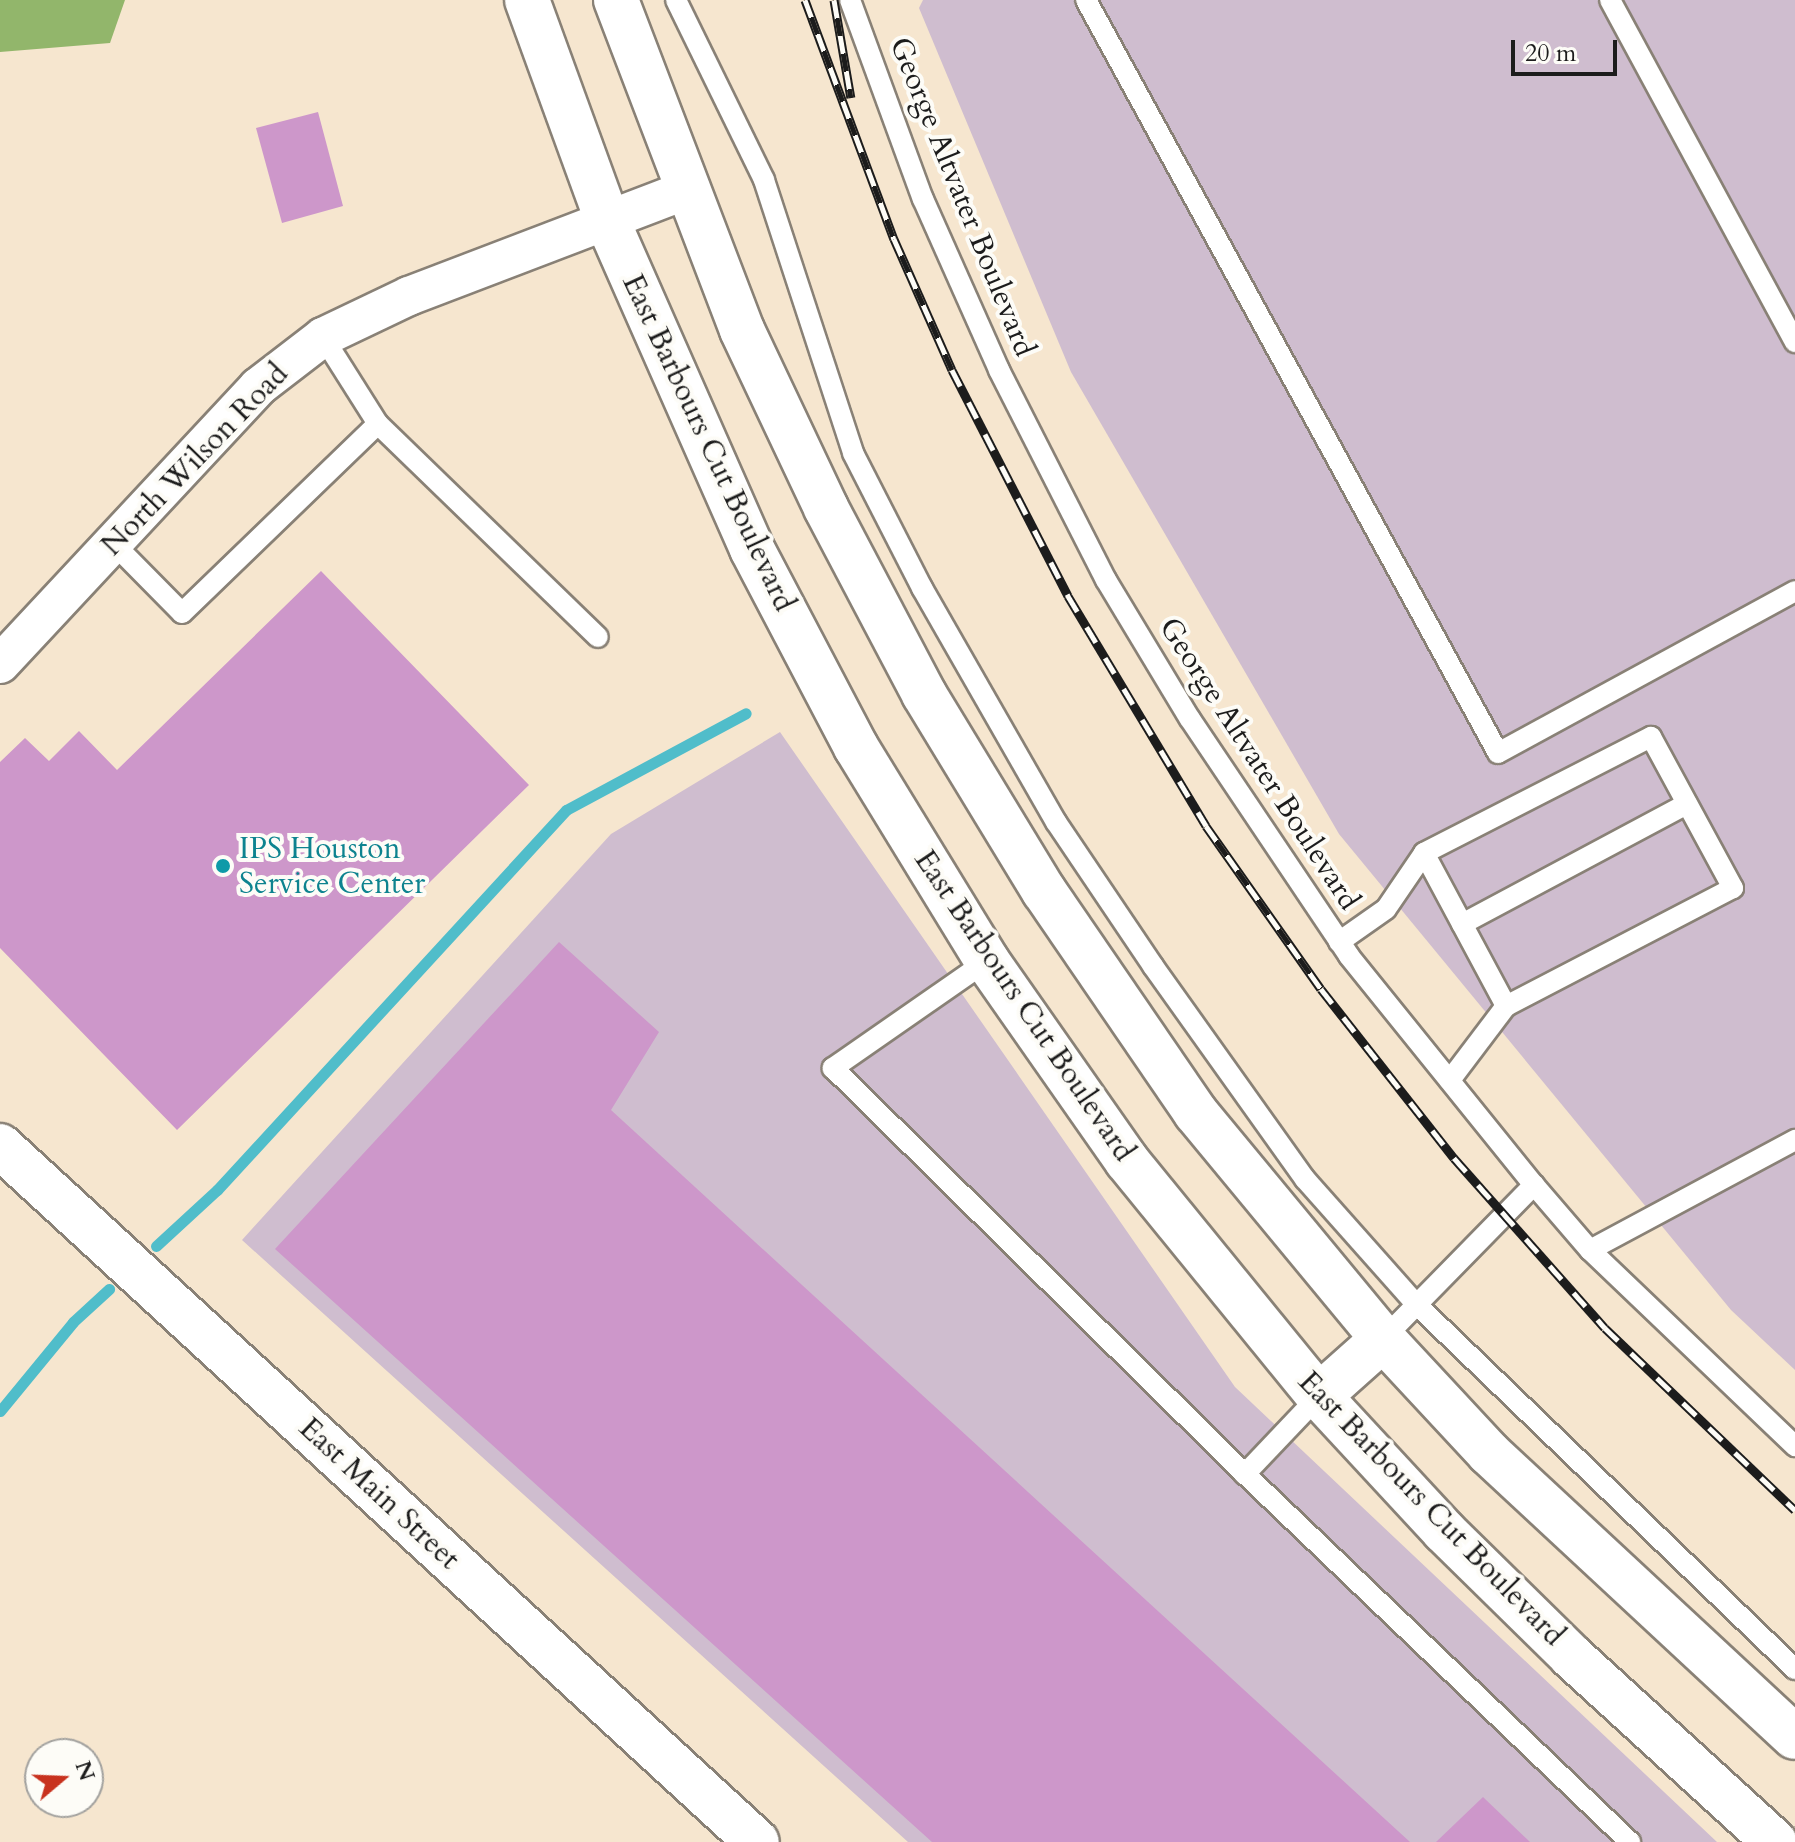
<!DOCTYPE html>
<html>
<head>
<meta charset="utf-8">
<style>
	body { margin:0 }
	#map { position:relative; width:1795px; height:1842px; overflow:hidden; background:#f6e6cf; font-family:Cardo,serif }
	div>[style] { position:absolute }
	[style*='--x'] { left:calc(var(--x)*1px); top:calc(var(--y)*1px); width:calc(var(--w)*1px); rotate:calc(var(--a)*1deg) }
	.industrial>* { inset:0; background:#cfbdcf }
	.forest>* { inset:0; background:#92b66b }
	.stream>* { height:11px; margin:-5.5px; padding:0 5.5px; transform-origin:5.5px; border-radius:5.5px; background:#50bdca }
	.building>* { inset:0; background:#cd97ca }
	.roads { filter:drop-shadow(2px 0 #898176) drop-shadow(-2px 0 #898176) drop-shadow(0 2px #898176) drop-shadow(0 -2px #898176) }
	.service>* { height:20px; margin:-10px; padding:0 10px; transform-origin:10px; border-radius:10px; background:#fff }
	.minor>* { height:38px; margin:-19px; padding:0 19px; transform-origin:19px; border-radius:19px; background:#fff }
	.tertiary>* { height:44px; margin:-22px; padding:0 22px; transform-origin:22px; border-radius:22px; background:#fff }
	.rail>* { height:9px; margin-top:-4.5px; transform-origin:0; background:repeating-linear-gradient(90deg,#fdfcf7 0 18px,#1c1c1c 0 36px); box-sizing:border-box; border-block:2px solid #1c1c1c }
	.dots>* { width:22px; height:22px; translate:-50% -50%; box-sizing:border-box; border:4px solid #fdfcf7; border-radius:50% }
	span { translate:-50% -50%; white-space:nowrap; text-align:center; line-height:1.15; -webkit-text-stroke:8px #fdfcf7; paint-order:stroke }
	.street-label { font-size:30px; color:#1c1c1c }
	.culture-label { font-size:30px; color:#0d838f }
	.left { translate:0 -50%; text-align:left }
	.north { position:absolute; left:24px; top:1738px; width:80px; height:80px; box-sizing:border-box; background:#fdfcf7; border:2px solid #a3a29f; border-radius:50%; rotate:71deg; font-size:22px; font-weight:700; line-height:32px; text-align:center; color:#1c1c1c }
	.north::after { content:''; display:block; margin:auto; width:28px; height:36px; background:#c8321e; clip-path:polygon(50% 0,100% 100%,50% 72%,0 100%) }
	.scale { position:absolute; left:1511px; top:40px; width:106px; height:36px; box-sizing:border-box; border:4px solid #1c1c1c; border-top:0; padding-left:10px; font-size:24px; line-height:28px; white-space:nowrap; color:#1c1c1c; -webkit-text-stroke:6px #fdfcf7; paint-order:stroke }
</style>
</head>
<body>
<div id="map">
	<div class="industrial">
		<i style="clip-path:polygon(923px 0,1795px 0,1795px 1370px,1731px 1310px,1339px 834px,1071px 372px,919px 8px)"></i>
		<i style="clip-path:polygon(780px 732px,1235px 1387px,1717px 1842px,908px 1842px,242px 1240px,611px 834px)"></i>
	</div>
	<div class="forest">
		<i style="clip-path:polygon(0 0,125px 0,110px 43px,0 52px)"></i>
	</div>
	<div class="stream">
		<i style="--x:156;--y:1246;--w:83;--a:-42.6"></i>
		<i style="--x:217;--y:1190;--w:516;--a:-47.43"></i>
		<i style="--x:566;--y:810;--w:204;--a:-28.3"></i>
		<i style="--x:0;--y:1411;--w:115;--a:-50.6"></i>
		<i style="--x:73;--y:1322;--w:49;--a:-42.5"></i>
	</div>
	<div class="building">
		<i style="clip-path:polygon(318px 112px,343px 206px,282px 223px,256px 128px)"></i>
		<i style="clip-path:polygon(321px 571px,529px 785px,177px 1130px,0 948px,0 762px,25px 738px,49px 761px,79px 731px,117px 770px)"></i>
		<i style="clip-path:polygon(559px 942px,659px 1032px,611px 1110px,1410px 1842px,932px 1842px,275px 1249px)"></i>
		<i style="clip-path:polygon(1483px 1797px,1530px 1842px,1436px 1842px)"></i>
	</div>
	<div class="roads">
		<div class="service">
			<i style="--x:676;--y:0;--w:200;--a:63.9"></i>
			<i style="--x:764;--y:180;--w:287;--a:71.9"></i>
			<i style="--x:853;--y:453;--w:152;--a:62.9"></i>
			<i style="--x:922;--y:588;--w:270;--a:60.2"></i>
			<i style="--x:1056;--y:822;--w:174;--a:56"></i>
			<i style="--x:1153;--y:966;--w:262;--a:54.5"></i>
			<i style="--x:1305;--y:1179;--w:169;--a:48.4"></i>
			<i style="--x:1417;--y:1305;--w:525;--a:43.92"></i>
			<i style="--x:850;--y:0;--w:212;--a:69.9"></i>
			<i style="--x:923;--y:199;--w:187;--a:66"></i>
			<i style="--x:999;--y:370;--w:236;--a:63"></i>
			<i style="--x:1106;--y:580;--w:162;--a:58.9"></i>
			<i style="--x:1190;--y:719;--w:285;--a:56.1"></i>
			<i style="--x:1349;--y:956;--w:294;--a:51.1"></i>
			<i style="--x:1534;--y:1185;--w:86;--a:49.3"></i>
			<i style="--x:1590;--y:1250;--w:284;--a:43.7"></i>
			<i style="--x:1086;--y:0;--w:858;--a:61.31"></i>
			<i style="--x:1498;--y:753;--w:338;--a:-28.6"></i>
			<i style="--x:1610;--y:0;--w:389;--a:61.6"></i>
			<i style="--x:323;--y:337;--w:103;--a:57.7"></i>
			<i style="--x:378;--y:424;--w:306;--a:44.1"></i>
			<i style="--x:113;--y:543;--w:98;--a:45.4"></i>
			<i style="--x:182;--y:613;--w:272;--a:-44"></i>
			<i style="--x:1424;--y:853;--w:174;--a:61.8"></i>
			<i style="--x:1462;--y:924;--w:255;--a:-28.1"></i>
			<i style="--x:1339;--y:942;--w:57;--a:-35.1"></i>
			<i style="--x:1386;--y:909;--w:68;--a:-55.8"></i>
			<i style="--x:1424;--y:853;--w:255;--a:-27.1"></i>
			<i style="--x:1651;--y:737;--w:172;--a:61.5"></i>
			<i style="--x:1733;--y:888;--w:256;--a:152.5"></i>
			<i style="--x:1506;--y:1006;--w:93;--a:127.1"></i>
			<i style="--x:987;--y:961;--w:188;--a:145.2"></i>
			<i style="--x:833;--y:1068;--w:578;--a:44.58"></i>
			<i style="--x:1590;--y:1250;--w:233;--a:-28.2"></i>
			<i style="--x:1383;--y:1339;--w:216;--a:-45.6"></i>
			<i style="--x:1319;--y:1396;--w:108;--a:133.5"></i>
			<i style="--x:1245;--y:1474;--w:533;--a:43.71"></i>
		</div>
		<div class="minor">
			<i style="--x:0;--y:664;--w:379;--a:-47"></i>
			<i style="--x:258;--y:387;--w:82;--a:-37.6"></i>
			<i style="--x:323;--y:337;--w:95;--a:-25.5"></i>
			<i style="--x:409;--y:296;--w:297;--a:-20.9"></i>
		</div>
		<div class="tertiary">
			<i style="--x:527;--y:0;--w:234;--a:70"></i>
			<i style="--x:607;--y:220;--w:360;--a:66.2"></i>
			<i style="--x:752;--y:549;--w:224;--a:62.3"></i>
			<i style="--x:856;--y:747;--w:251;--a:58.5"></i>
			<i style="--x:987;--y:961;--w:244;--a:55"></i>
			<i style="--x:1127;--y:1161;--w:303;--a:50.8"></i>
			<i style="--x:1319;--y:1396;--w:184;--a:47.2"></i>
			<i style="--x:1444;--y:1531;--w:178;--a:44.5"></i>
			<i style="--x:1571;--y:1656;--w:276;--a:42.4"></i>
			<i style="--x:616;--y:0;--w:353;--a:69.1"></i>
			<i style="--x:742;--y:330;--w:197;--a:64.7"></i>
			<i style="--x:826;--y:508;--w:210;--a:62.2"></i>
			<i style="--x:924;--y:694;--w:231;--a:58.7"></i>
			<i style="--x:1044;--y:891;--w:269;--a:55.6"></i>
			<i style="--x:1196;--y:1113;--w:293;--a:50.4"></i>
			<i style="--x:1383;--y:1339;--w:156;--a:47.1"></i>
			<i style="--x:1489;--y:1453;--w:417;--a:42.9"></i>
			<i style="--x:0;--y:1146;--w:1028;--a:42.6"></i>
			<i style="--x:1319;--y:1396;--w:86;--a:-41.7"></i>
		</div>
	</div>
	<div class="rail">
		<i style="--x:805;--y:0;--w:255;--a:69.6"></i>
		<i style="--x:894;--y:239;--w:143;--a:66.1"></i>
		<i style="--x:952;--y:370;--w:254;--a:62.8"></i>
		<i style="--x:1068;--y:596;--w:268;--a:59"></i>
		<i style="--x:1206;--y:826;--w:199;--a:54.8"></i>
		<i style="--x:1321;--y:989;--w:215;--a:51.8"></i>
		<i style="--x:1454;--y:1158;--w:227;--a:48.4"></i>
		<i style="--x:1605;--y:1328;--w:263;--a:43.8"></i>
		<i style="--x:834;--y:0;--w:99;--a:80.2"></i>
	</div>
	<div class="dots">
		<i style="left:223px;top:866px;background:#0f9aa8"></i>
	</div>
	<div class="street-label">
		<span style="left:962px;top:197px;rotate:68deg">George Altvater Boulevard</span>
		<span style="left:708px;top:443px;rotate:65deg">East Barbours Cut Boulevard</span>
		<span style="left:195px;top:460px;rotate:-46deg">North Wilson Road</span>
		<span style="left:1259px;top:764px;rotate:57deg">George Altvater Boulevard</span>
		<span style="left:1024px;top:1006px;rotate:56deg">East Barbours Cut Boulevard</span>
		<span style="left:379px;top:1494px;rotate:43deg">East Main Street</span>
		<span style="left:1431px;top:1509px;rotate:46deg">East Barbours Cut Boulevard</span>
	</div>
	<div class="culture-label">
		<span class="left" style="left:239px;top:866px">IPS Houston<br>Service Center</span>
	</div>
	<div class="north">N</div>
	<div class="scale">20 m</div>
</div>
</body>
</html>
